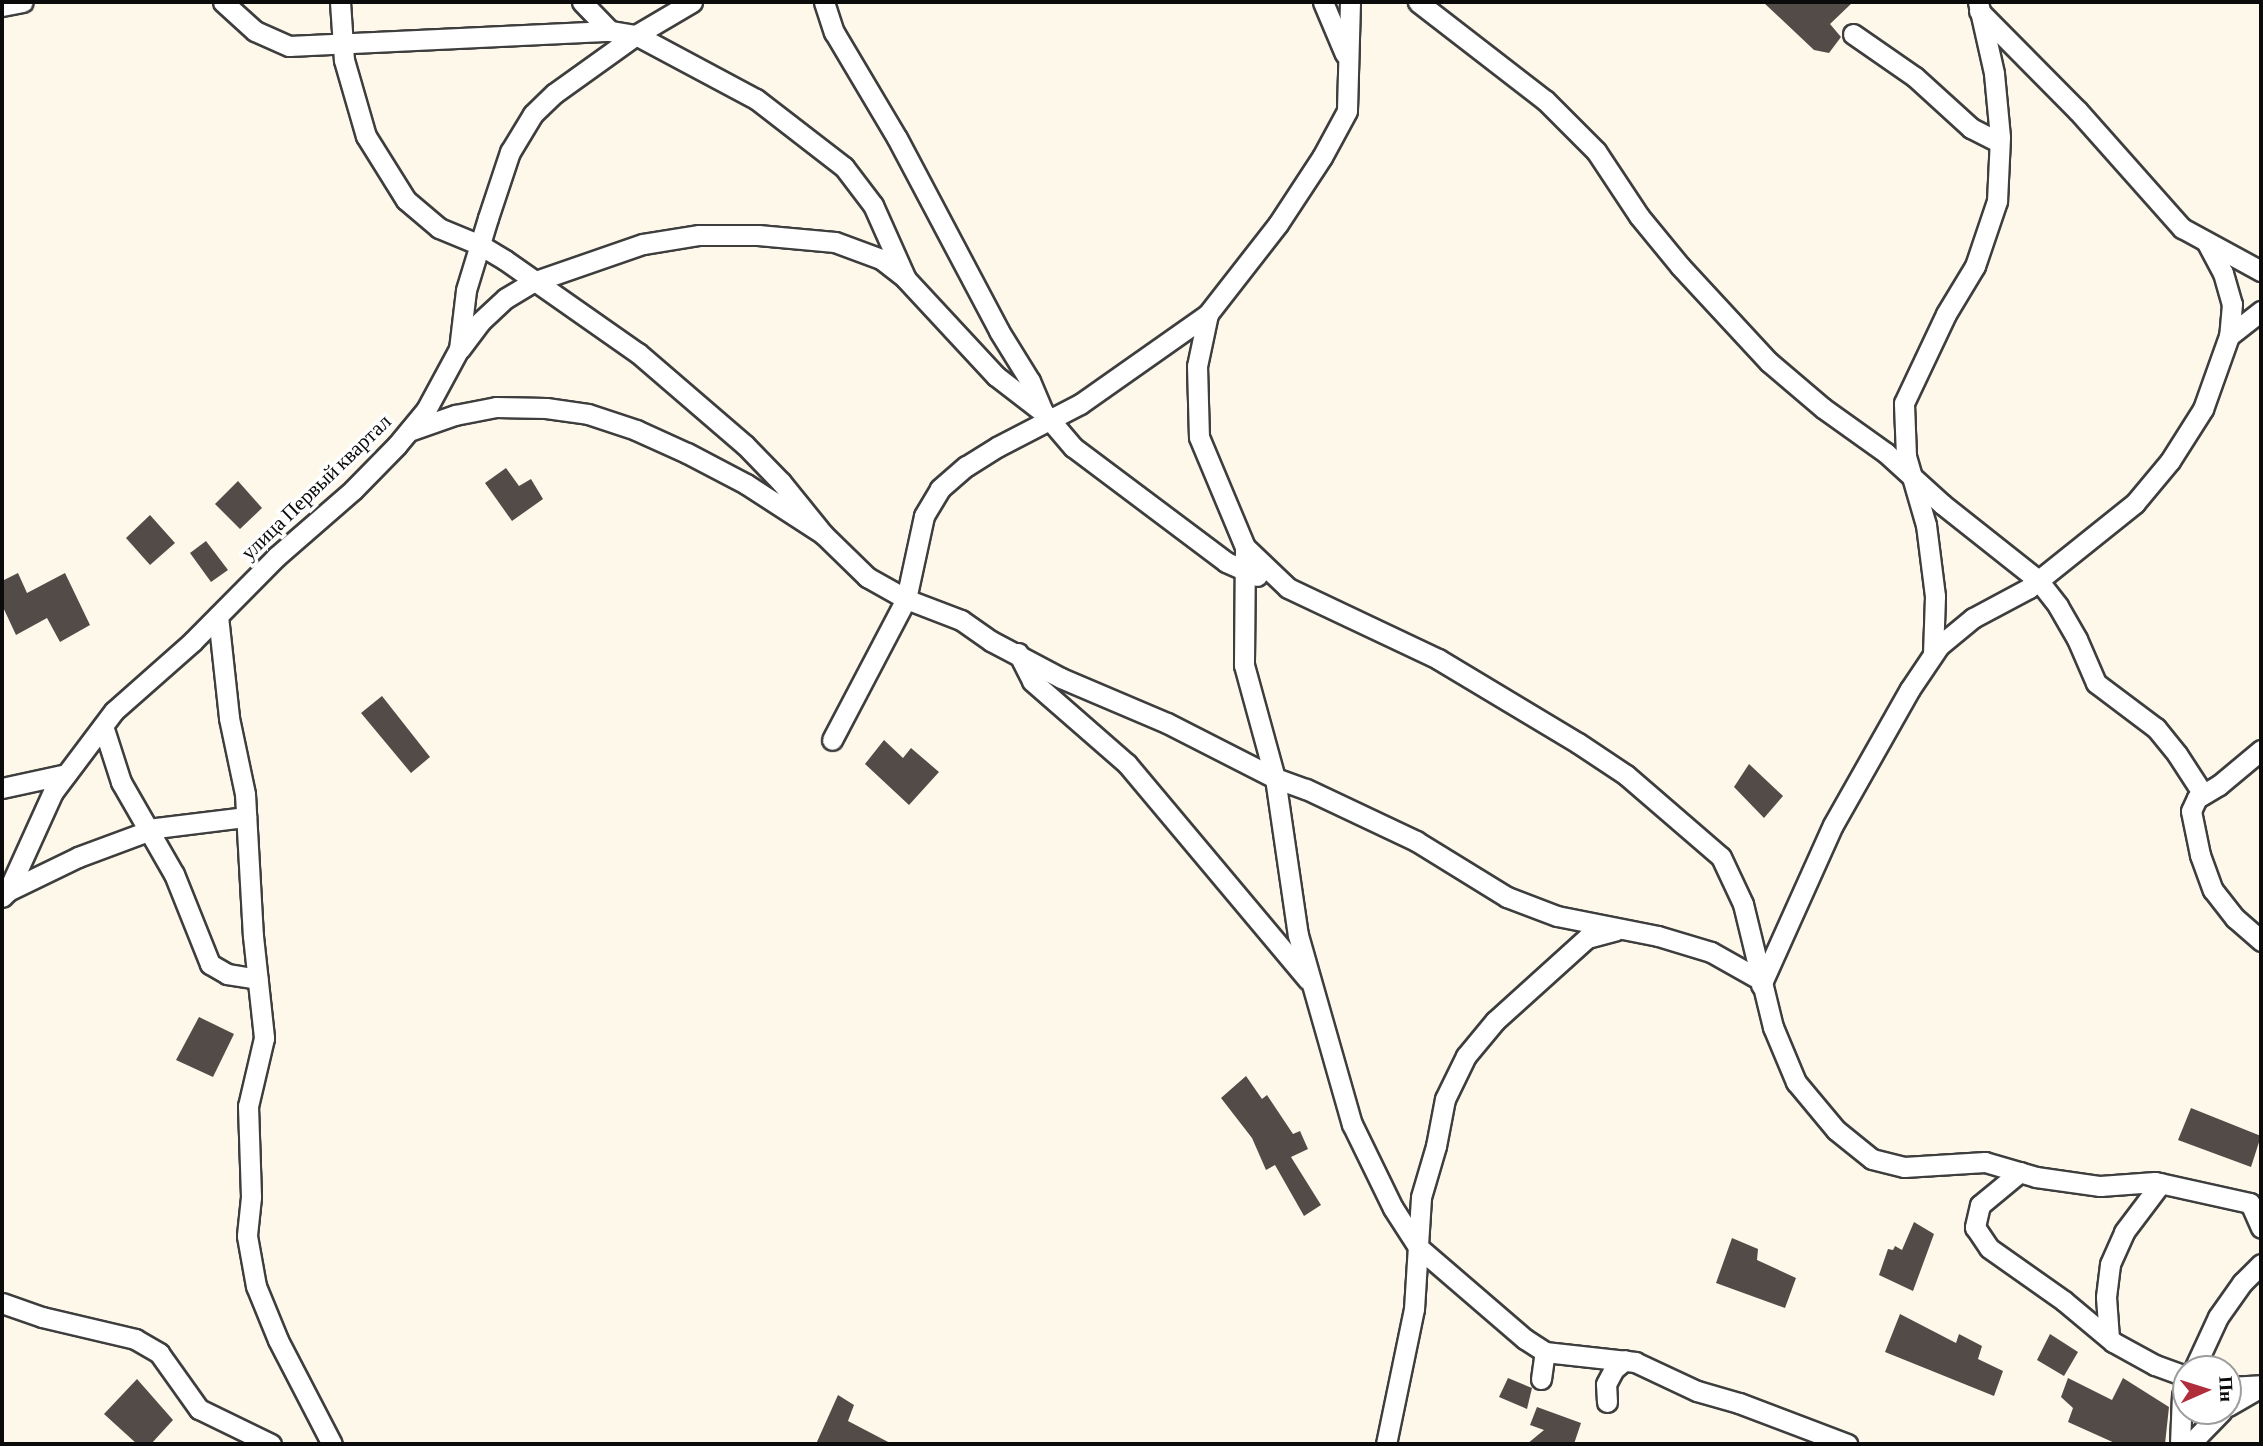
<!DOCTYPE html>
<html>
<head>
<meta charset="utf-8">
<style>
	body { margin:0 }
	#map { position:relative; width:2263px; height:1446px; overflow:hidden; background:#fef8ea; font-family:"Crimson Pro",serif }
	div>[style] { position:absolute }
	[style*='--x'] { left:calc(var(--x)*1px); top:calc(var(--y)*1px); width:calc(var(--w)*1px); rotate:calc(var(--a)*1deg) }
	.building>* { inset:0; background:#524b48 }
	.roads { filter:drop-shadow(2px 0 #3e3e3e) drop-shadow(-2px 0 #3e3e3e) drop-shadow(0 2px #3e3e3e) drop-shadow(0 -2px #3e3e3e) }
	.minor>* { height:19px; margin:-9.5px; padding:0 9.5px; transform-origin:9.5px; border-radius:9.5px; background:#fff }
	span { translate:-50% -50%; white-space:nowrap; text-align:center; line-height:1.15; -webkit-text-stroke:7px #fff; paint-order:stroke }
	.street-label { font-size:21px; color:#0b0b0b }
	.frame { position:absolute; inset:0; border:4px solid #0b0b0b; pointer-events:none }
	.north { position:absolute; left:2172px; top:1355px; width:70px; height:70px; box-sizing:border-box; background:#fff; border:2px solid #9d9d9d; border-radius:50%; rotate:87deg; font-size:19px; font-weight:700; line-height:28px; text-align:center; color:#0b0b0b }
	.north::after { content:''; display:block; margin:auto; width:24px; height:32px; background:#b02e3b; clip-path:polygon(50% 0,100% 100%,50% 72%,0 100%) }
</style>
</head>
<body>
<div id="map">
	<div class="building">
		<i style="clip-path:polygon(1763px 2px,1853px 2px,1830px 24px,1841px 37px,1829px 53px,1814px 50px)"></i>
		<i style="clip-path:polygon(506px 468px,519px 486px,531px 479px,543px 499px,512px 521px,485px 483px)"></i>
		<i style="clip-path:polygon(238px 481px,262px 508px,240px 529px,215px 504px)"></i>
		<i style="clip-path:polygon(150px 515px,175px 543px,150px 565px,126px 538px)"></i>
		<i style="clip-path:polygon(206px 541px,228px 570px,211px 582px,190px 553px)"></i>
		<i style="clip-path:polygon(18px 573px,27px 593px,65px 573px,90px 625px,60px 642px,47px 618px,16px 635px,2px 605px,2px 581px)"></i>
		<i style="clip-path:polygon(382px 696px,430px 757px,411px 773px,361px 713px)"></i>
		<i style="clip-path:polygon(884px 740px,903px 758px,911px 748px,939px 772px,909px 805px,865px 764px)"></i>
		<i style="clip-path:polygon(1749px 764px,1783px 796px,1764px 818px,1734px 787px)"></i>
		<i style="clip-path:polygon(199px 1017px,234px 1034px,213px 1077px,176px 1060px)"></i>
		<i style="clip-path:polygon(1246px 1076px,1262px 1099px,1267px 1095px,1293px 1134px,1300px 1131px,1308px 1149px,1291px 1157px,1321px 1205px,1304px 1216px,1275px 1165px,1266px 1170px,1252px 1138px,1221px 1098px)"></i>
		<i style="clip-path:polygon(2191px 1108px,2261px 1136px,2251px 1167px,2178px 1140px)"></i>
		<i style="clip-path:polygon(1914px 1222px,1934px 1234px,1913px 1291px,1879px 1275px,1888px 1249px,1893px 1250px,1895px 1246px,1902px 1250px)"></i>
		<i style="clip-path:polygon(1732px 1238px,1758px 1249px,1757px 1260px,1796px 1278px,1785px 1308px,1716px 1283px)"></i>
		<i style="clip-path:polygon(1900px 1314px,1956px 1343px,1959px 1334px,1982px 1346px,1978px 1359px,2003px 1371px,1994px 1396px,1885px 1352px)"></i>
		<i style="clip-path:polygon(2050px 1334px,2078px 1352px,2064px 1376px,2037px 1360px)"></i>
		<i style="clip-path:polygon(1508px 1378px,1532px 1388px,1527px 1409px,1499px 1397px)"></i>
		<i style="clip-path:polygon(2068px 1378px,2112px 1400px,2123px 1378px,2169px 1407px,2165px 1444px,2117px 1444px,2068px 1422px,2073px 1408px,2061px 1397px)"></i>
		<i style="clip-path:polygon(137px 1379px,173px 1420px,151px 1444px,137px 1444px,104px 1414px)"></i>
		<i style="clip-path:polygon(838px 1395px,854px 1405px,848px 1421px,892px 1444px,816px 1444px)"></i>
		<i style="clip-path:polygon(1537px 1407px,1581px 1423px,1574px 1444px,1527px 1444px,1544px 1430px,1530px 1425px)"></i>
	</div>
	<div class="roads">
		<div class="minor">
			<i style="--x:223;--y:2;--w:43;--a:42.2"></i>
			<i style="--x:255;--y:31;--w:37;--a:24"></i>
			<i style="--x:289;--y:46;--w:321;--a:-2.7"></i>
			<i style="--x:610;--y:31;--w:26;--a:9"></i>
			<i style="--x:636;--y:35;--w:136;--a:28.1"></i>
			<i style="--x:756;--y:99;--w:111;--a:37.7"></i>
			<i style="--x:844;--y:167;--w:48;--a:52.7"></i>
			<i style="--x:873;--y:205;--w:79;--a:66"></i>
			<i style="--x:340;--y:2;--w:58;--a:86.1"></i>
			<i style="--x:344;--y:60;--w:79;--a:73.9"></i>
			<i style="--x:366;--y:136;--w:75;--a:58"></i>
			<i style="--x:406;--y:200;--w:43;--a:40.3"></i>
			<i style="--x:439;--y:228;--w:44;--a:22.5"></i>
			<i style="--x:480;--y:245;--w:29;--a:31"></i>
			<i style="--x:505;--y:260;--w:162;--a:35"></i>
			<i style="--x:638;--y:353;--w:141;--a:40.7"></i>
			<i style="--x:745;--y:445;--w:52;--a:45.8"></i>
			<i style="--x:781;--y:482;--w:67;--a:51.1"></i>
			<i style="--x:582;--y:2;--w:40;--a:46"></i>
			<i style="--x:824;--y:2;--w:32;--a:72"></i>
			<i style="--x:834;--y:32;--w:123;--a:59.3"></i>
			<i style="--x:897;--y:138;--w:218;--a:62.1"></i>
			<i style="--x:999;--y:331;--w:59;--a:58.2"></i>
			<i style="--x:1030;--y:381;--w:33;--a:67"></i>
			<i style="--x:1323;--y:2;--w:56;--a:67.1"></i>
			<i style="--x:1350;--y:2;--w:109;--a:91.6"></i>
			<i style="--x:1347;--y:111;--w:52;--a:118.5"></i>
			<i style="--x:1322;--y:157;--w:80;--a:123.3"></i>
			<i style="--x:1278;--y:224;--w:114;--a:127.9"></i>
			<i style="--x:1208;--y:314;--w:53;--a:101.9"></i>
			<i style="--x:1197;--y:366;--w:71;--a:88.4"></i>
			<i style="--x:1199;--y:437;--w:119;--a:67.3"></i>
			<i style="--x:1245;--y:547;--w:59;--a:43.6"></i>
			<i style="--x:1288;--y:588;--w:166;--a:25.3"></i>
			<i style="--x:1438;--y:659;--w:163;--a:31"></i>
			<i style="--x:1578;--y:743;--w:58;--a:33.7"></i>
			<i style="--x:1626;--y:775;--w:125;--a:40.8"></i>
			<i style="--x:1721;--y:857;--w:52;--a:64.9"></i>
			<i style="--x:1743;--y:904;--w:127;--a:76.3"></i>
			<i style="--x:1773;--y:1027;--w:60;--a:67.3"></i>
			<i style="--x:1796;--y:1082;--w:62;--a:50.2"></i>
			<i style="--x:1836;--y:1130;--w:46;--a:38.9"></i>
			<i style="--x:1872;--y:1159;--w:33;--a:14"></i>
			<i style="--x:1904;--y:1167;--w:81;--a:-3.5"></i>
			<i style="--x:1985;--y:1162;--w:53;--a:16.4"></i>
			<i style="--x:2036;--y:1177;--w:65;--a:8"></i>
			<i style="--x:2100;--y:1186;--w:55;--a:-4.2"></i>
			<i style="--x:2155;--y:1182;--w:97;--a:12.5"></i>
			<i style="--x:2250;--y:1203;--w:27;--a:66"></i>
			<i style="--x:1418;--y:2;--w:160;--a:37.7"></i>
			<i style="--x:1545;--y:100;--w:72;--a:45"></i>
			<i style="--x:1596;--y:151;--w:78;--a:56.5"></i>
			<i style="--x:1639;--y:216;--w:65;--a:50.6"></i>
			<i style="--x:1680;--y:266;--w:131;--a:47.2"></i>
			<i style="--x:1769;--y:362;--w:71;--a:40.4"></i>
			<i style="--x:1823;--y:408;--w:77;--a:35.5"></i>
			<i style="--x:1886;--y:453;--w:76;--a:42.3"></i>
			<i style="--x:1942;--y:504;--w:122;--a:38.4"></i>
			<i style="--x:2038;--y:580;--w:33;--a:52"></i>
			<i style="--x:2058;--y:606;--w:38;--a:60"></i>
			<i style="--x:2077;--y:639;--w:48;--a:66.6"></i>
			<i style="--x:2096;--y:683;--w:75;--a:36.9"></i>
			<i style="--x:2156;--y:728;--w:33;--a:51"></i>
			<i style="--x:2177;--y:754;--w:48;--a:57"></i>
			<i style="--x:2;--y:6;--w:21;--a:-11"></i>
			<i style="--x:1979;--y:11;--w:141;--a:45.3"></i>
			<i style="--x:2078;--y:111;--w:157;--a:48.4"></i>
			<i style="--x:2182;--y:228;--w:90;--a:28.6"></i>
			<i style="--x:1853;--y:34;--w:75;--a:34.7"></i>
			<i style="--x:1915;--y:77;--w:76;--a:42.3"></i>
			<i style="--x:1971;--y:128;--w:31;--a:27"></i>
			<i style="--x:2207;--y:243;--w:34;--a:62"></i>
			<i style="--x:2223;--y:273;--w:32;--a:74"></i>
			<i style="--x:2232;--y:304;--w:32;--a:95"></i>
			<i style="--x:1208;--y:314;--w:156;--a:144.9"></i>
			<i style="--x:1080;--y:404;--w:93;--a:152.6"></i>
			<i style="--x:997;--y:447;--w:36;--a:148"></i>
			<i style="--x:966;--y:466;--w:35;--a:139"></i>
			<i style="--x:940;--y:489;--w:31;--a:121"></i>
			<i style="--x:924;--y:516;--w:85;--a:102.2"></i>
			<i style="--x:906;--y:599;--w:59;--a:20.9"></i>
			<i style="--x:961;--y:620;--w:37;--a:35"></i>
			<i style="--x:991;--y:641;--w:79;--a:27.9"></i>
			<i style="--x:1061;--y:678;--w:115;--a:23"></i>
			<i style="--x:1167;--y:723;--w:121;--a:27"></i>
			<i style="--x:1275;--y:778;--w:33;--a:20"></i>
			<i style="--x:1306;--y:789;--w:122;--a:25.3"></i>
			<i style="--x:1416;--y:841;--w:107;--a:31.6"></i>
			<i style="--x:1507;--y:897;--w:53;--a:20.8"></i>
			<i style="--x:1557;--y:916;--w:103;--a:11.2"></i>
			<i style="--x:1658;--y:936;--w:55;--a:16.8"></i>
			<i style="--x:1711;--y:952;--w:55;--a:29.4"></i>
			<i style="--x:460;--y:349;--w:34;--a:-53"></i>
			<i style="--x:480;--y:322;--w:35;--a:-43"></i>
			<i style="--x:506;--y:298;--w:31;--a:-31"></i>
			<i style="--x:533;--y:282;--w:116;--a:-19.1"></i>
			<i style="--x:643;--y:244;--w:57;--a:-9.1"></i>
			<i style="--x:699;--y:235;--w:59;--a:0"></i>
			<i style="--x:758;--y:235;--w:77;--a:5.2"></i>
			<i style="--x:835;--y:242;--w:49;--a:20.3"></i>
			<i style="--x:881;--y:259;--w:31;--a:38"></i>
			<i style="--x:905;--y:278;--w:134;--a:47.1"></i>
			<i style="--x:996;--y:376;--w:61;--a:37.6"></i>
			<i style="--x:1044;--y:413;--w:45;--a:49.5"></i>
			<i style="--x:1073;--y:447;--w:191;--a:36.9"></i>
			<i style="--x:1226;--y:562;--w:34;--a:24"></i>
			<i style="--x:409;--y:431;--w:49;--a:-19.2"></i>
			<i style="--x:455;--y:415;--w:42;--a:-11"></i>
			<i style="--x:496;--y:407;--w:50;--a:1.1"></i>
			<i style="--x:546;--y:408;--w:42;--a:8.1"></i>
			<i style="--x:588;--y:414;--w:51;--a:18.4"></i>
			<i style="--x:636;--y:430;--w:56;--a:24.3"></i>
			<i style="--x:687;--y:453;--w:67;--a:27.7"></i>
			<i style="--x:746;--y:484;--w:92;--a:33"></i>
			<i style="--x:823;--y:534;--w:62;--a:44.3"></i>
			<i style="--x:867;--y:577;--w:45;--a:29.4"></i>
			<i style="--x:906;--y:599;--w:159;--a:117.7"></i>
			<i style="--x:1245;--y:547;--w:118;--a:90.5"></i>
			<i style="--x:1244;--y:665;--w:117;--a:74.7"></i>
			<i style="--x:1275;--y:778;--w:159;--a:81.7"></i>
			<i style="--x:1298;--y:935;--w:197;--a:74.1"></i>
			<i style="--x:1352;--y:1124;--w:93;--a:64"></i>
			<i style="--x:1393;--y:1208;--w:46;--a:57.3"></i>
			<i style="--x:1418;--y:1247;--w:141;--a:40.7"></i>
			<i style="--x:1525;--y:1339;--w:24;--a:33"></i>
			<i style="--x:1545;--y:1352;--w:91;--a:6.3"></i>
			<i style="--x:1635;--y:1362;--w:68;--a:25.1"></i>
			<i style="--x:1697;--y:1391;--w:44;--a:15.9"></i>
			<i style="--x:1739;--y:1403;--w:116;--a:20.8"></i>
			<i style="--x:218;--y:616;--w:103;--a:83.8"></i>
			<i style="--x:229;--y:718;--w:78;--a:78.1"></i>
			<i style="--x:245;--y:794;--w:142;--a:86.8"></i>
			<i style="--x:253;--y:936;--w:103;--a:83.8"></i>
			<i style="--x:264;--y:1038;--w:70;--a:103.2"></i>
			<i style="--x:248;--y:1106;--w:91;--a:88.1"></i>
			<i style="--x:251;--y:1197;--w:39;--a:96"></i>
			<i style="--x:247;--y:1236;--w:51;--a:79.8"></i>
			<i style="--x:256;--y:1286;--w:58;--a:67.8"></i>
			<i style="--x:278;--y:1340;--w:117;--a:62.6"></i>
			<i style="--x:1018;--y:653;--w:31;--a:63"></i>
			<i style="--x:1032;--y:681;--w:126;--a:41.1"></i>
			<i style="--x:1127;--y:764;--w:282;--a:50"></i>
			<i style="--x:1933;--y:654;--w:58;--a:-88"></i>
			<i style="--x:1935;--y:596;--w:72;--a:-97.2"></i>
			<i style="--x:1926;--y:525;--w:72;--a:-106.2"></i>
			<i style="--x:1906;--y:456;--w:53;--a:-92.2"></i>
			<i style="--x:1904;--y:403;--w:98;--a:-64.7"></i>
			<i style="--x:1946;--y:314;--w:56;--a:-58.9"></i>
			<i style="--x:1975;--y:266;--w:69;--a:-71.3"></i>
			<i style="--x:1997;--y:201;--w:64;--a:-87.3"></i>
			<i style="--x:2000;--y:137;--w:64;--a:-95.4"></i>
			<i style="--x:1994;--y:73;--w:73;--a:-102.7"></i>
			<i style="--x:103;--y:726;--w:59;--a:72.2"></i>
			<i style="--x:121;--y:782;--w:106;--a:60.1"></i>
			<i style="--x:174;--y:874;--w:97;--a:68.2"></i>
			<i style="--x:210;--y:964;--w:20;--a:30"></i>
			<i style="--x:227;--y:974;--w:31;--a:9"></i>
			<i style="--x:2261;--y:750;--w:55;--a:140.2"></i>
			<i style="--x:2219;--y:785;--w:26;--a:149"></i>
			<i style="--x:2197;--y:798;--w:14;--a:115"></i>
			<i style="--x:2191;--y:811;--w:45;--a:78.4"></i>
			<i style="--x:2200;--y:855;--w:37;--a:70"></i>
			<i style="--x:2213;--y:890;--w:36;--a:52"></i>
			<i style="--x:2235;--y:918;--w:35;--a:41"></i>
			<i style="--x:2;--y:788;--w:66;--a:-12.3"></i>
			<i style="--x:8;--y:891;--w:78;--a:-25.9"></i>
			<i style="--x:78;--y:857;--w:83;--a:-20.4"></i>
			<i style="--x:156;--y:828;--w:91;--a:-7"></i>
			<i style="--x:2;--y:897;--w:8;--a:-45"></i>
			<i style="--x:8;--y:891;--w:109;--a:-65.6"></i>
			<i style="--x:53;--y:792;--w:101;--a:-53"></i>
			<i style="--x:114;--y:711;--w:106;--a:-41.5"></i>
			<i style="--x:193;--y:641;--w:118;--a:-45.3"></i>
			<i style="--x:276;--y:557;--w:102;--a:-41"></i>
			<i style="--x:353;--y:490;--w:63;--a:-45.6"></i>
			<i style="--x:397;--y:445;--w:45;--a:-50.4"></i>
			<i style="--x:426;--y:410;--w:69;--a:-61.6"></i>
			<i style="--x:459;--y:349;--w:59;--a:-83.2"></i>
			<i style="--x:466;--y:290;--w:75;--a:-73"></i>
			<i style="--x:488;--y:218;--w:70;--a:-71.6"></i>
			<i style="--x:510;--y:152;--w:44;--a:-58.8"></i>
			<i style="--x:533;--y:114;--w:30;--a:-44"></i>
			<i style="--x:555;--y:93;--w:100;--a:-35.6"></i>
			<i style="--x:636;--y:35;--w:65;--a:-30.5"></i>
			<i style="--x:1761;--y:985;--w:175;--a:-65.8"></i>
			<i style="--x:1833;--y:825;--w:156;--a:-60.5"></i>
			<i style="--x:1910;--y:689;--w:52;--a:-56"></i>
			<i style="--x:1939;--y:646;--w:44;--a:-39.5"></i>
			<i style="--x:1973;--y:618;--w:64;--a:-28.2"></i>
			<i style="--x:2029;--y:588;--w:136;--a:-38.7"></i>
			<i style="--x:2135;--y:503;--w:55;--a:-50.2"></i>
			<i style="--x:2170;--y:461;--w:62;--a:-57.6"></i>
			<i style="--x:2203;--y:409;--w:77;--a:-70.4"></i>
			<i style="--x:2229;--y:336;--w:41;--a:-38"></i>
			<i style="--x:2020;--y:1172;--w:52;--a:140.5"></i>
			<i style="--x:1980;--y:1205;--w:23;--a:103"></i>
			<i style="--x:1975;--y:1227;--w:25;--a:56"></i>
			<i style="--x:1989;--y:1248;--w:92;--a:35.2"></i>
			<i style="--x:2064;--y:1301;--w:64;--a:39.9"></i>
			<i style="--x:2113;--y:1342;--w:48;--a:28.7"></i>
			<i style="--x:2155;--y:1365;--w:33;--a:20"></i>
			<i style="--x:2;--y:1303;--w:42;--a:19.3"></i>
			<i style="--x:42;--y:1317;--w:96;--a:13.3"></i>
			<i style="--x:135;--y:1339;--w:28;--a:30"></i>
			<i style="--x:159;--y:1353;--w:69;--a:54.5"></i>
			<i style="--x:199;--y:1409;--w:80;--a:25.9"></i>
			<i style="--x:2109;--y:1338;--w:41;--a:-94.2"></i>
			<i style="--x:2106;--y:1297;--w:33;--a:-83"></i>
			<i style="--x:2110;--y:1264;--w:35;--a:-66"></i>
			<i style="--x:2124;--y:1232;--w:61;--a:-52.9"></i>
			<i style="--x:2194;--y:1369;--w:57;--a:-65.2"></i>
			<i style="--x:2218;--y:1317;--w:42;--a:-54.8"></i>
			<i style="--x:2242;--y:1283;--w:27;--a:-45"></i>
			<i style="--x:1541;--y:1379;--w:27;--a:-82"></i>
			<i style="--x:2228;--y:1387;--w:33;--a:-3"></i>
			<i style="--x:1607;--y:1402;--w:18;--a:-93"></i>
			<i style="--x:1606;--y:1384;--w:17;--a:-62"></i>
			<i style="--x:1614;--y:1369;--w:14;--a:-39"></i>
			<i style="--x:2228;--y:1406;--w:38;--a:-30"></i>
			<i style="--x:1386;--y:1444;--w:138;--a:-78.3"></i>
			<i style="--x:1414;--y:1309;--w:112;--a:-86.4"></i>
			<i style="--x:1421;--y:1197;--w:53;--a:-73.6"></i>
			<i style="--x:1436;--y:1146;--w:48;--a:-79.2"></i>
			<i style="--x:1445;--y:1099;--w:48;--a:-64"></i>
			<i style="--x:1466;--y:1056;--w:45;--a:-50.4"></i>
			<i style="--x:1495;--y:1021;--w:124;--a:-42.1"></i>
			<i style="--x:1587;--y:938;--w:30;--a:-15"></i>
			<i style="--x:2180;--y:1444;--w:49;--a:-87.7"></i>
			<i style="--x:2182;--y:1395;--w:9;--a:-63"></i>
			<i style="--x:2190;--y:1444;--w:46;--a:-45.9"></i>
		</div>
	</div>
	<div class="street-label">
		<span style="left:316px;top:487px;rotate:-44deg">улица Первый квартал</span>
	</div>
	<div class="frame"></div>
	<div class="north">Пн</div>
</div>
</body>
</html>
